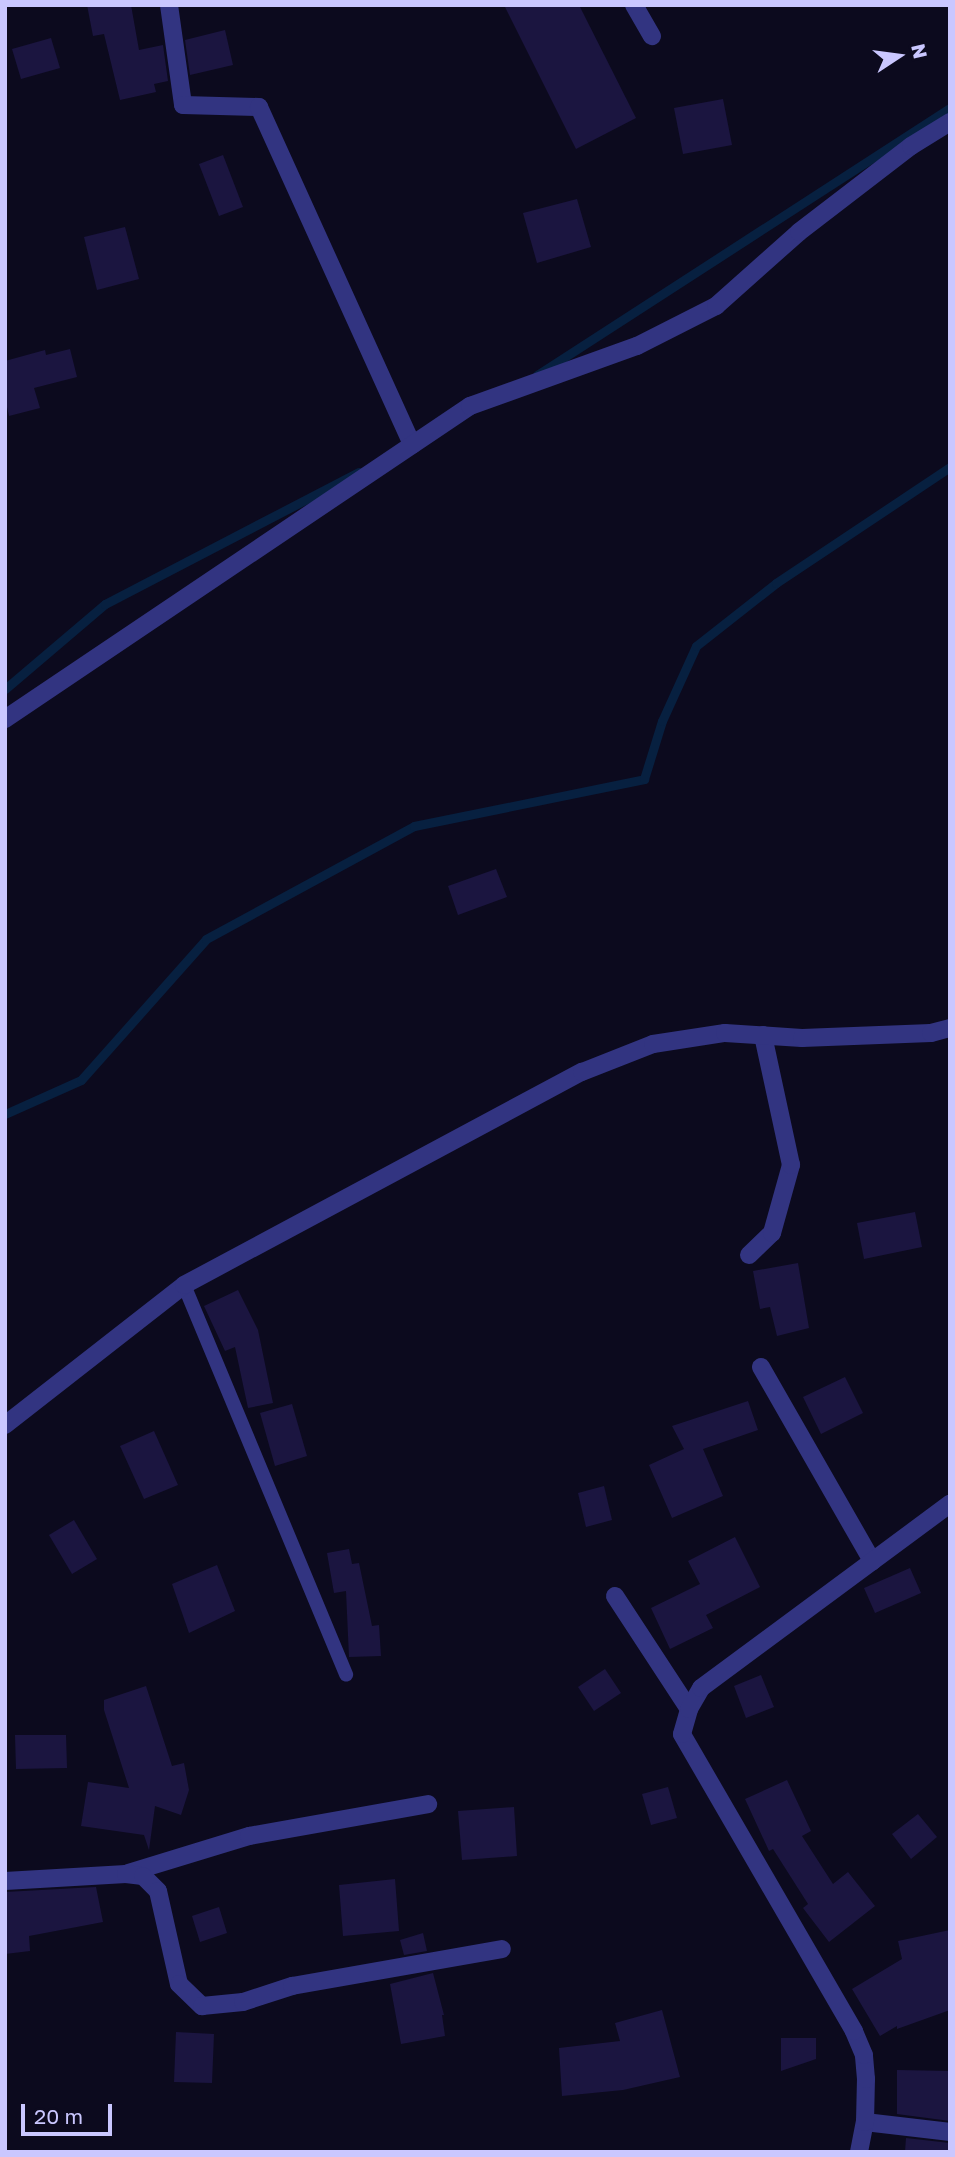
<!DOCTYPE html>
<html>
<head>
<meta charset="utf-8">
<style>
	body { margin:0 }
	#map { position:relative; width:955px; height:2157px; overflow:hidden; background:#0c0a1e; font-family:"Golos Text",sans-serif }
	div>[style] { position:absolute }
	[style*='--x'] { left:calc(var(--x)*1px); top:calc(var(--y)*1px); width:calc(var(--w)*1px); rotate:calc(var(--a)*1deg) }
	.stream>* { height:9px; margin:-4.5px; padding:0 4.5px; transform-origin:4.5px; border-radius:4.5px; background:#072040 }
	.building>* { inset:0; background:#1b1540 }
	.service>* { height:14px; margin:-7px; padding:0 7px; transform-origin:7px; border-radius:7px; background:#323481 }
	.minor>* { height:18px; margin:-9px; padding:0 9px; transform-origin:9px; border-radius:9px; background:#323481 }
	span { translate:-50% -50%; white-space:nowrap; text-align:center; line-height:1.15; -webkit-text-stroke:7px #0c0a1e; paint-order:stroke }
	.frame { position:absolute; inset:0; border:7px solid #cac7ff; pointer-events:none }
	.north { position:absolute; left:864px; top:21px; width:70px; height:70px; -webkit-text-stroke:5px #0c0a1e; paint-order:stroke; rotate:77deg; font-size:19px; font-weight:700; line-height:28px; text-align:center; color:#cac7ff }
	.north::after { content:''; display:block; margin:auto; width:24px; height:32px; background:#cac7ff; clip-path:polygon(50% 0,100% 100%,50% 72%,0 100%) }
	.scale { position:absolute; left:21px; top:2104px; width:91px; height:32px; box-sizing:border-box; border:4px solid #cac7ff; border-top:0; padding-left:9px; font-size:21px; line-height:24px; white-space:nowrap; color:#cac7ff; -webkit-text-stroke:5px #0c0a1e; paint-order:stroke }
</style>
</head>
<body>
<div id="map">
	<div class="stream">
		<i style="--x:537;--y:375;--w:492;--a:-32.9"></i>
		<i style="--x:5;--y:689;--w:131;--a:-40.4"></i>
		<i style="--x:105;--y:604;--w:286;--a:-27.5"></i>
		<i style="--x:5;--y:1114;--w:83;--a:-24.1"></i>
		<i style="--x:81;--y:1080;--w:188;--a:-48.4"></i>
		<i style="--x:206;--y:939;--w:237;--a:-28.5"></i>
		<i style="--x:414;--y:826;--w:235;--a:-11.5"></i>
		<i style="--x:644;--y:779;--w:61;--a:-72.8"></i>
		<i style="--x:662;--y:721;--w:82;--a:-65.6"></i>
		<i style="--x:696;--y:646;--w:102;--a:-38.2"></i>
		<i style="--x:776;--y:583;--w:209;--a:-33.7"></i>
	</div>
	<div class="building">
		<i style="clip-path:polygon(87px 5px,131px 5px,139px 50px,163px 45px,168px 81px,154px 84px,156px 92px,120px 100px,104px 34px,93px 36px)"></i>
		<i style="clip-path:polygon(504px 5px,579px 5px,636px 118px,576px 149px)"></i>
		<i style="clip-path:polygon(225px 30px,233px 65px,190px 75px,185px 40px)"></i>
		<i style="clip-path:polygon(51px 38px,60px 68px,21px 79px,12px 49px)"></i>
		<i style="clip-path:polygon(723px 99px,732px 145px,683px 154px,674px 108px)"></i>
		<i style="clip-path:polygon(223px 155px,243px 207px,219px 216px,199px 164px)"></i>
		<i style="clip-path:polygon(577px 199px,591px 247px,537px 263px,523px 213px)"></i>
		<i style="clip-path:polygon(125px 227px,139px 279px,97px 290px,84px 237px)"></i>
		<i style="clip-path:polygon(70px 349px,77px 377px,34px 388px,40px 408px,9px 416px,5px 398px,5px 361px,45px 350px,46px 355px)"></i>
		<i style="clip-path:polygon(496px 869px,507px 897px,458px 915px,448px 886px)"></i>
		<i style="clip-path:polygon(915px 1212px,922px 1247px,864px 1259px,857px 1223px)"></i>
		<i style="clip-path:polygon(798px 1263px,809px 1328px,777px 1336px,770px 1307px,760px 1309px,753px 1271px)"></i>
		<i style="clip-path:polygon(238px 1290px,258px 1330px,273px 1403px,248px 1408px,235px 1347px,225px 1351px,204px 1306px)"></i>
		<i style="clip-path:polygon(845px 1377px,863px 1413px,821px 1434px,803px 1397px)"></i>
		<i style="clip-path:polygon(748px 1401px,758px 1430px,703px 1449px,723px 1496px,672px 1518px,649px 1465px,684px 1449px,672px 1426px)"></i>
		<i style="clip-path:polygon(292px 1404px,307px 1456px,275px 1466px,260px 1413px)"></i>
		<i style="clip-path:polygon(154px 1431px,178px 1485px,144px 1499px,120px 1446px)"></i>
		<i style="clip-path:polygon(604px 1486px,612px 1520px,586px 1527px,578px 1493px)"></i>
		<i style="clip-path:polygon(74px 1520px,97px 1559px,72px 1574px,49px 1535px)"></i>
		<i style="clip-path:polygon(735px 1537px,760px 1587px,706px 1615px,713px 1628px,670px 1649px,651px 1608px,700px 1584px,688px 1561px)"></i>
		<i style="clip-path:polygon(349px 1549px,352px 1564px,359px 1563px,372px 1626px,379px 1625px,381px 1656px,349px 1657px,346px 1591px,334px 1593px,327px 1553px)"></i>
		<i style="clip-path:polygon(217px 1565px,235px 1611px,189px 1633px,172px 1584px)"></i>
		<i style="clip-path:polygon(910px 1568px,921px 1593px,875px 1613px,864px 1588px)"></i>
		<i style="clip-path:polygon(605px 1669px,621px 1693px,594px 1711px,578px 1687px)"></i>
		<i style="clip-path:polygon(761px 1675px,774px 1707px,746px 1718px,734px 1686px)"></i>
		<i style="clip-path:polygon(146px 1686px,172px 1766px,184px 1763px,189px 1790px,181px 1815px,155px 1806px,149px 1850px,144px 1835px,81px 1826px,88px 1782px,129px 1788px,104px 1710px,104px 1700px)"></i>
		<i style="clip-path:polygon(15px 1735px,66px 1735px,67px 1768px,16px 1769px)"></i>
		<i style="clip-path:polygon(787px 1780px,811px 1831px,802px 1836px,833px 1884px,848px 1872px,875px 1906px,829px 1942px,803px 1908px,808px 1904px,773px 1849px,769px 1851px,745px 1799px)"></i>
		<i style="clip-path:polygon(668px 1787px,677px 1818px,651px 1825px,642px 1794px)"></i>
		<i style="clip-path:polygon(514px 1807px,517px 1856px,462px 1860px,458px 1811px)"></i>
		<i style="clip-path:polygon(918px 1814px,937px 1837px,911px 1859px,892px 1834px)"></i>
		<i style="clip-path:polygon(395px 1879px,399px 1931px,343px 1936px,339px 1885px)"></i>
		<i style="clip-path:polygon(96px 1887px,103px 1922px,29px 1936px,30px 1951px,5px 1954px,5px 1892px)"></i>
		<i style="clip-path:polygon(219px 1907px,227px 1933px,200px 1942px,192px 1916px)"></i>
		<i style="clip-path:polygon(950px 1930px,950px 2010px,897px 2029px,897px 2026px,880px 2036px,852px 1989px,902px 1959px,898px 1941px)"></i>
		<i style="clip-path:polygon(423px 1933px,427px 1951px,404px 1955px,400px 1940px)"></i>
		<i style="clip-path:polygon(433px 1973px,444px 2015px,442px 2015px,445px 2036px,401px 2044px,390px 1984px)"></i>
		<i style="clip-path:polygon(662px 2010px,680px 2077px,623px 2090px,562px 2096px,559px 2048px,620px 2041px,615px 2023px)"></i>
		<i style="clip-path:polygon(176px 2032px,214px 2034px,212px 2083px,174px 2082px)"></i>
		<i style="clip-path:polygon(781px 2038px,816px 2038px,816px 2059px,781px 2071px)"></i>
		<i style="clip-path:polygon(897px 2070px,950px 2071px,950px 2121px,897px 2114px)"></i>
		<i style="clip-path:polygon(906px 2138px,950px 2143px,950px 2152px,905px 2152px)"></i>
	</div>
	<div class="service">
		<i style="--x:184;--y:1285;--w:422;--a:67.4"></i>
	</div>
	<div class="minor">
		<i style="--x:169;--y:5;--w:101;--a:82"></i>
		<i style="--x:183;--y:105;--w:76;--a:1.5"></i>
		<i style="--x:259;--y:107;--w:371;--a:65.6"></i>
		<i style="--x:634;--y:5;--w:36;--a:60"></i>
		<i style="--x:5;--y:719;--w:561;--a:-33.95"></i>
		<i style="--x:470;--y:406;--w:177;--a:-19.8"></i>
		<i style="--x:637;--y:346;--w:89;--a:-26.9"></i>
		<i style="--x:716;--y:306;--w:111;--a:-41.7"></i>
		<i style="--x:799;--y:232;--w:141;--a:-37.5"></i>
		<i style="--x:911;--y:146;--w:46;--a:-31.6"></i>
		<i style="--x:749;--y:1255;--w:32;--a:-44"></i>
		<i style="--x:772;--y:1233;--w:71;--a:-74.4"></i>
		<i style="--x:791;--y:1165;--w:133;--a:-102.2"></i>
		<i style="--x:761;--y:1367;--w:224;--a:60.2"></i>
		<i style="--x:5;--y:1425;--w:227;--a:-38"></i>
		<i style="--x:184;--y:1285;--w:451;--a:-28.2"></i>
		<i style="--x:582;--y:1072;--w:76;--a:-21.5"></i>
		<i style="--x:653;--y:1044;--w:73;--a:-8.7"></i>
		<i style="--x:725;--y:1033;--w:77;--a:3.7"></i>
		<i style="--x:802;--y:1038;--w:129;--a:-2.2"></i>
		<i style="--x:931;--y:1033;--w:20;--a:-15"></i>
		<i style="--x:615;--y:1596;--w:135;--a:56.8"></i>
		<i style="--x:128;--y:1873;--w:127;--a:-17"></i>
		<i style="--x:249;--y:1836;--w:182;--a:-10.1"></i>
		<i style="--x:5;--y:1881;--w:121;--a:-3.3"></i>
		<i style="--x:126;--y:1874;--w:17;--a:7"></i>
		<i style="--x:143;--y:1876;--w:21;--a:45"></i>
		<i style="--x:158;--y:1891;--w:95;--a:77.3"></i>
		<i style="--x:179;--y:1984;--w:32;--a:44"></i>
		<i style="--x:202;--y:2006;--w:41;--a:-5.6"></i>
		<i style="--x:243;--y:2002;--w:52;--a:-18.1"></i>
		<i style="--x:292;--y:1986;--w:213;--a:-10"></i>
		<i style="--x:865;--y:2122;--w:86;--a:6.7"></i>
		<i style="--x:859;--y:2152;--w:31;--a:-79"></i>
		<i style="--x:865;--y:2122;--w:43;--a:-88.7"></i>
		<i style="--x:866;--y:2079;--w:24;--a:-95"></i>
		<i style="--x:864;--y:2055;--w:26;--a:-113"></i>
		<i style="--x:854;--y:2031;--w:343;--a:-120.1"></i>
		<i style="--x:682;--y:1734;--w:26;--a:-74"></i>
		<i style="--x:689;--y:1709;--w:24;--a:-60"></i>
		<i style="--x:701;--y:1688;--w:310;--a:-36.5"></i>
	</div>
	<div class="frame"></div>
	<div class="north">N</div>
	<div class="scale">20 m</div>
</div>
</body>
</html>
